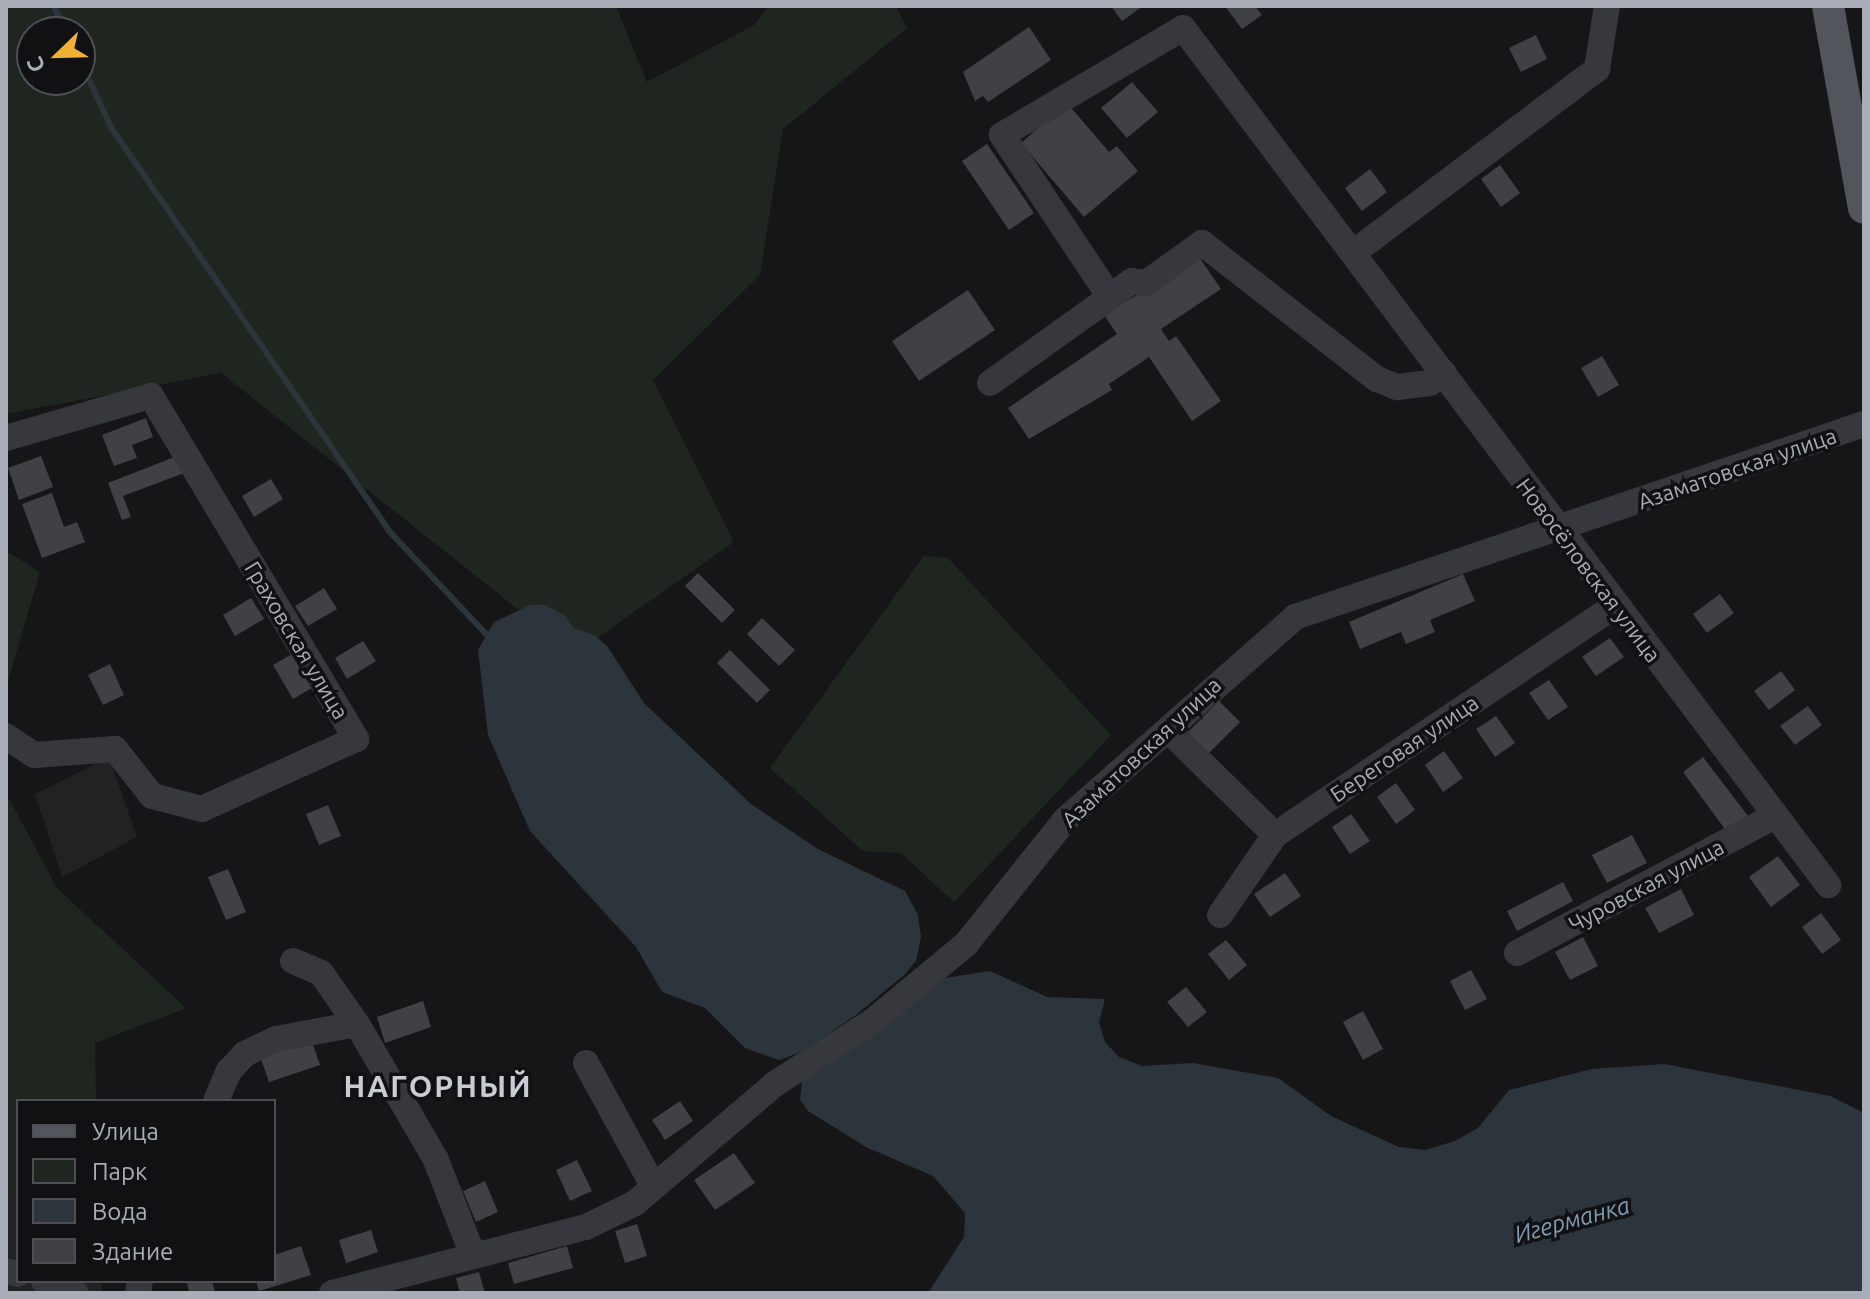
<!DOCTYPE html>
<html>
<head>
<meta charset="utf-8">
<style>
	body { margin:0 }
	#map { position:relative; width:1870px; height:1299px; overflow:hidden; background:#161618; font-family:Ubuntu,sans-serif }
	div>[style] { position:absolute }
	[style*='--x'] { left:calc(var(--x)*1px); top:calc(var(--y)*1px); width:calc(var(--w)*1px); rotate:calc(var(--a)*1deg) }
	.built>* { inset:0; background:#222225 }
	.green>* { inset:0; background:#1e261f }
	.water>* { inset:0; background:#2c353c }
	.stream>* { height:6px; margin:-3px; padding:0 3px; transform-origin:3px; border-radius:3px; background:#2c353c }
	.building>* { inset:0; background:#404145 }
	.minor>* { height:26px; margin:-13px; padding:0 13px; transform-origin:13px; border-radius:13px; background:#37383d }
	.major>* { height:32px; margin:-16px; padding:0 16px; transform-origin:16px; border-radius:16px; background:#53555c }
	span { translate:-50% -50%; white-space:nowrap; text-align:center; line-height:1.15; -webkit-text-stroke:7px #111113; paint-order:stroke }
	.street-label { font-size:22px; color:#a8adb8 }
	.water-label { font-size:24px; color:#7f9bb3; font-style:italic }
	.district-label { font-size:30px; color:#c9ccd4; font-weight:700; letter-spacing:2px }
	.frame { position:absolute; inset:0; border:8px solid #a8adb8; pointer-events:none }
	.legend { position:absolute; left:16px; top:1099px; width:260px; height:184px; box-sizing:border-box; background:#111113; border:2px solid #4d4f55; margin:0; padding:10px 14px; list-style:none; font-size:24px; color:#a8adb8 }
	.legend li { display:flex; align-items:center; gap:16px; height:40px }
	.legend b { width:40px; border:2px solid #4d4f55 }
	.north { position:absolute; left:16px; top:16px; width:80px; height:80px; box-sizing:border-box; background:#111113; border:2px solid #4d4f55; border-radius:50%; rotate:247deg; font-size:22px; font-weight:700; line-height:32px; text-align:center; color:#a8adb8 }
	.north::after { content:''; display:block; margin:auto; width:28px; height:36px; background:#f2b134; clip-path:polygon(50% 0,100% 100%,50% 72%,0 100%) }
</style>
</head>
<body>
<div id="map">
	<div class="built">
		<i style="clip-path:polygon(109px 757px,137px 837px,62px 877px,35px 794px)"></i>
		<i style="clip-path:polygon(6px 1191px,18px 1196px,18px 1281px,102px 1281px,102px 1293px,6px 1293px)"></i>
	</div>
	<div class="green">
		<i style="clip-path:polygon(evenodd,6px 6px,616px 6px,647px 82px,754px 25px,769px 6px,896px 6px,907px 28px,783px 129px,760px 275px,653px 380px,734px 542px,574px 654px,221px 373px,6px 414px,6px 6px,32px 32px,80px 32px,80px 80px,32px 80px,32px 32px)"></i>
		<i style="clip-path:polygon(6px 551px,40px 572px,6px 688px)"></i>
		<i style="clip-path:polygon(924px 556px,948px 558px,1111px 735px,954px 902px,901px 853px,863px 851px,770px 768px)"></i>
		<i style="clip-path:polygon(6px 793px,57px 888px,186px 1008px,95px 1043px,96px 1101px,18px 1101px,18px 1196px,6px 1191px)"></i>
	</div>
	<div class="water">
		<i style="clip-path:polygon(530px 605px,545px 605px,566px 616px,573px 628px,594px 635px,607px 646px,644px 703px,751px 804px,818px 849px,905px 891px,918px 915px,921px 937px,916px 961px,905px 974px,856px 1015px,801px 1052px,779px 1060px,745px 1048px,705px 1008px,662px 992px,636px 947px,530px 831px,488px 735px,478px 650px,494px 622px)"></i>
		<i style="clip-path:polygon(990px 971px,1047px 997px,1105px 999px,1099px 1022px,1105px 1042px,1119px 1057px,1142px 1066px,1193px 1063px,1278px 1078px,1331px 1116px,1399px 1147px,1425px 1150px,1455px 1141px,1478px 1128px,1509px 1090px,1592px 1069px,1664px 1064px,1830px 1096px,1864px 1113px,1864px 1293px,928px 1293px,964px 1237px,965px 1213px,933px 1176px,866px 1147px,808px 1111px,800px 1100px,802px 1080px,939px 979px)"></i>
	</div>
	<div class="stream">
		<i style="--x:54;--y:6;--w:29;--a:65"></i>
		<i style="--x:80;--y:61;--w:75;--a:64.8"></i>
		<i style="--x:112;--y:129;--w:488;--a:55.4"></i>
		<i style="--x:389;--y:531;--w:146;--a:46.7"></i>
	</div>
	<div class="building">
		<i style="clip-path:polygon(1111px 6px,1143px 6px,1122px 21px)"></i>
		<i style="clip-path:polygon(1225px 6px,1255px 6px,1262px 15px,1242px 29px)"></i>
		<i style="clip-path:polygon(1029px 27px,1051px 60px,988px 102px,983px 96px,975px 101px,963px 72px)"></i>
		<i style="clip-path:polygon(1536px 35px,1547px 59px,1521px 72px,1509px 48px)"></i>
		<i style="clip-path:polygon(1132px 82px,1158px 112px,1127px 138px,1101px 108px)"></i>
		<i style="clip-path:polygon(1067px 103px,1109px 152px,1117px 146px,1138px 171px,1084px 217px,1021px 143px)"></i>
		<i style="clip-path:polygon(987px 144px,1034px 213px,1009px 230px,962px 161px)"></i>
		<i style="clip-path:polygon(1500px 165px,1520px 193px,1501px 207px,1481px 179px)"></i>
		<i style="clip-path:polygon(1370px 169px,1387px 192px,1362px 211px,1345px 188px)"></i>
		<i style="clip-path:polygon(1199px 257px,1221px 289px,1161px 329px,1169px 341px,1176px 336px,1221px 401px,1192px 421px,1149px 357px,1109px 384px,1112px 390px,1029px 439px,1008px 408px,1117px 334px,1104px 315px)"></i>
		<i style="clip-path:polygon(968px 290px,995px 330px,919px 381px,892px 341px)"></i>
		<i style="clip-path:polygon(1602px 356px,1619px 385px,1598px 397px,1581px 368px)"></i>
		<i style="clip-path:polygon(146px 418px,153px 437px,132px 445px,137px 458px,114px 466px,102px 435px)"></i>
		<i style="clip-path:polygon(41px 456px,53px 487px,19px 500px,8px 468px)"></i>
		<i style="clip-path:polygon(177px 456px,184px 473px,123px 496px,131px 517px,122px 520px,108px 483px)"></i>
		<i style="clip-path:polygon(271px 479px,283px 499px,254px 517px,242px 496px)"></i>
		<i style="clip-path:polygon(52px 493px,64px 527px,77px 522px,85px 542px,42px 558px,22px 504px)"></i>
		<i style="clip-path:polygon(698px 573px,735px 610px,722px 623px,685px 586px)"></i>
		<i style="clip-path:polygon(1463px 574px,1475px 601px,1430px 620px,1435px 632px,1406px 644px,1401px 632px,1360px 649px,1349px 622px)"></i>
		<i style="clip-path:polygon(324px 588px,337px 609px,308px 626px,295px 606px)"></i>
		<i style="clip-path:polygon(1720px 594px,1734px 613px,1707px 633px,1693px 614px)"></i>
		<i style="clip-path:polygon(251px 598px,264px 619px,235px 636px,223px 615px)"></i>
		<i style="clip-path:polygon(762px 618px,795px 650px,779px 666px,747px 634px)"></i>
		<i style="clip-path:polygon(1610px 638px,1624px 657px,1596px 676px,1582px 657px)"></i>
		<i style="clip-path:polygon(363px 641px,376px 661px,347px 679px,335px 658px)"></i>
		<i style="clip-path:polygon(730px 650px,770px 690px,757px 703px,717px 663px)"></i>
		<i style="clip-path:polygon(292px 654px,312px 688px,293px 699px,273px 665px)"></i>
		<i style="clip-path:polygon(110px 664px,124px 695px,103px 705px,88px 675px)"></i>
		<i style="clip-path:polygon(1781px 671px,1795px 690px,1769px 710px,1754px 691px)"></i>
		<i style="clip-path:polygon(1549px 680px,1568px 707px,1548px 720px,1529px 693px)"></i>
		<i style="clip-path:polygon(1219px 701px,1240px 722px,1206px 756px,1185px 735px)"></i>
		<i style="clip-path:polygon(1808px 706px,1822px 725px,1795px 745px,1780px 726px)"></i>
		<i style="clip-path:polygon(1496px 716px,1515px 743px,1495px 757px,1476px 729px)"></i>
		<i style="clip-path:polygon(1444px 751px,1463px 778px,1443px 792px,1425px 765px)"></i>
		<i style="clip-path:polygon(1703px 757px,1748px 816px,1727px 832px,1683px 772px)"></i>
		<i style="clip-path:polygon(1396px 783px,1415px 810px,1396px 824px,1377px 797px)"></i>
		<i style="clip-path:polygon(328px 805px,341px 836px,319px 845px,306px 814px)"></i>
		<i style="clip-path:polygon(1351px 814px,1370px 841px,1350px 854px,1332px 827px)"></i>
		<i style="clip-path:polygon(1632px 835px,1647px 863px,1607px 883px,1592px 855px)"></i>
		<i style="clip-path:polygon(1778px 856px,1800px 885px,1771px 907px,1749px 877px)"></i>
		<i style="clip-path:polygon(228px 869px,246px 912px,226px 920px,208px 877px)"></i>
		<i style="clip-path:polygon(1285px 873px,1301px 896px,1270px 917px,1254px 894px)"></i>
		<i style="clip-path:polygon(1563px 882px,1573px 901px,1517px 931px,1507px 911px)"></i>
		<i style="clip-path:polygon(1681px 889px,1694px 915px,1659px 933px,1645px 908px)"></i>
		<i style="clip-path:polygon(1821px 913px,1841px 940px,1822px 954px,1802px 927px)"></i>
		<i style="clip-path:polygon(1583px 937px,1598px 966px,1570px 980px,1555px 952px)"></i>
		<i style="clip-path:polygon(1226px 940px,1247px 965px,1229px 980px,1208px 954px)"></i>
		<i style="clip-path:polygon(1471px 970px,1487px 999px,1465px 1010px,1450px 981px)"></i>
		<i style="clip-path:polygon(1186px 987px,1207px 1012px,1188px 1027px,1167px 1002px)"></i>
		<i style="clip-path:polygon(423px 1001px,431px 1027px,385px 1043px,377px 1017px)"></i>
		<i style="clip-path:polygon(1363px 1011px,1383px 1049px,1363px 1060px,1343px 1022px)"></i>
		<i style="clip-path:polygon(311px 1039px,320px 1065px,269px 1082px,260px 1056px)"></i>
		<i style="clip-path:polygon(680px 1101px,693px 1121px,665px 1140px,652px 1120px)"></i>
		<i style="clip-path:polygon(734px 1153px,755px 1183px,715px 1210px,694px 1180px)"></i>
		<i style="clip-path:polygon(577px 1160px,592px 1191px,570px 1201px,556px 1170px)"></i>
		<i style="clip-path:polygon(485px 1181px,498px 1212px,476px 1222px,463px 1191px)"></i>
		<i style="clip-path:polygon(637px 1224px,647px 1256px,625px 1263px,615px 1231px)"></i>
		<i style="clip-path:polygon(371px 1230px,378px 1252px,346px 1263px,339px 1240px)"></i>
		<i style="clip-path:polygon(301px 1246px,311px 1275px,259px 1291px,256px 1281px,274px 1281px,274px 1255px)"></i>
		<i style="clip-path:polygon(567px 1246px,573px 1268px,514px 1284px,508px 1263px)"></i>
		<i style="clip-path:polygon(479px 1272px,485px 1293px,460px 1293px,456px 1278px)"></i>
		<i style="clip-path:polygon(186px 1281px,212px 1281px,215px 1293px,190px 1293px)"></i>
	</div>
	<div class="minor">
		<i style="--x:1183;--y:28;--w:1073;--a:53.03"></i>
		<i style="--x:1353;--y:253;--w:306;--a:-37"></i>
		<i style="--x:1597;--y:69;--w:64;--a:-81"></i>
		<i style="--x:1110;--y:297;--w:27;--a:-36"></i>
		<i style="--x:1132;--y:281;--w:14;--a:8"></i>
		<i style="--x:1146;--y:283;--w:69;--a:-35.5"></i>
		<i style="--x:1202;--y:243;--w:222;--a:37.9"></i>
		<i style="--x:1377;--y:379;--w:22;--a:22"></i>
		<i style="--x:1397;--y:387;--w:33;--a:-7"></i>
		<i style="--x:1430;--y:383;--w:17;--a:-36"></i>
		<i style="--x:990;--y:383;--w:148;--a:-35.6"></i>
		<i style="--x:1110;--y:297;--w:195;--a:-123.7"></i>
		<i style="--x:1002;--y:135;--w:210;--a:-30.6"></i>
		<i style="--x:6;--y:438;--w:151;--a:-16.2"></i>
		<i style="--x:151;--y:396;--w:400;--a:59.1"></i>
		<i style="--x:356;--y:739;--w:169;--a:155.6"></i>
		<i style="--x:202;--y:809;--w:52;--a:-165.4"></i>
		<i style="--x:152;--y:796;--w:60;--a:-128.2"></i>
		<i style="--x:115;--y:749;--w:81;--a:175.8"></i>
		<i style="--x:34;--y:755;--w:34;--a:-146"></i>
		<i style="--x:1170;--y:732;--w:147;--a:44.4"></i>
		<i style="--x:1220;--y:915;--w:97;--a:-55.5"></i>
		<i style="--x:1275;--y:835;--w:409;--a:-34"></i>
		<i style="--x:1517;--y:953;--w:292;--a:-28"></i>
		<i style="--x:293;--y:961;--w:30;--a:23"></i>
		<i style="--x:321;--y:973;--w:62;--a:54.8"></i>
		<i style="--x:586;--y:1063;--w:141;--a:61.3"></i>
		<i style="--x:216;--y:1101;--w:33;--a:-67"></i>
		<i style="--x:229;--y:1071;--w:23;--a:-47"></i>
		<i style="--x:245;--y:1054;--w:34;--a:-26"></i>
		<i style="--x:276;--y:1039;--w:82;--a:-10.5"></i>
		<i style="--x:357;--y:1024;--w:157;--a:59.8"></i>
		<i style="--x:436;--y:1160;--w:100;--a:68.8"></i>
		<i style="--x:6;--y:1271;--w:12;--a:14"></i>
		<i style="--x:44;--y:1281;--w:34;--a:21"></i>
		<i style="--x:138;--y:1293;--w:12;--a:-81"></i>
		<i style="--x:332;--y:1293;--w:262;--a:-14.6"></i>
		<i style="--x:586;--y:1227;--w:55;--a:-26.1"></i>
		<i style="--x:635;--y:1203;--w:185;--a:-40.4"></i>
		<i style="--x:776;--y:1083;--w:115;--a:-32.6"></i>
		<i style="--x:873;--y:1021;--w:121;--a:-39.6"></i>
		<i style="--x:966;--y:944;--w:159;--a:-51.4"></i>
		<i style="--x:1065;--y:820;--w:307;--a:-41.4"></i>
		<i style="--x:1295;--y:617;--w:601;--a:-18.74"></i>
	</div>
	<div class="major">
		<i style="--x:1828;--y:6;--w:205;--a:79.9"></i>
	</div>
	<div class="street-label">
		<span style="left:1737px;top:468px;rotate:-19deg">Азаматовская улица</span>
		<span style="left:1589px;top:570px;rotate:53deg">Новосёловская улица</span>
		<span style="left:297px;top:640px;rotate:59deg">Граховская улица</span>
		<span style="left:1404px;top:748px;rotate:-34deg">Береговая улица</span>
		<span style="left:1141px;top:752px;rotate:-43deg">Азаматовская улица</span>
		<span style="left:1646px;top:885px;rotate:-28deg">Чуровская улица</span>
	</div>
	<div class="water-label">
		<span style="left:1572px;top:1220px;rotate:-15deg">Игерманка</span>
	</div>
	<div class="district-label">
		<span style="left:438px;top:1086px">НАГОРНЫЙ</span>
	</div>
	<div class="frame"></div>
	<ul class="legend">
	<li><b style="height:10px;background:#53555c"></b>Улица</li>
	<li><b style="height:22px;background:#1e261f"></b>Парк</li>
	<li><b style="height:22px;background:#2c353c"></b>Вода</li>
	<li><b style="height:22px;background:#404145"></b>Здание</li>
	</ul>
	<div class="north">С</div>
</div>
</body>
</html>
